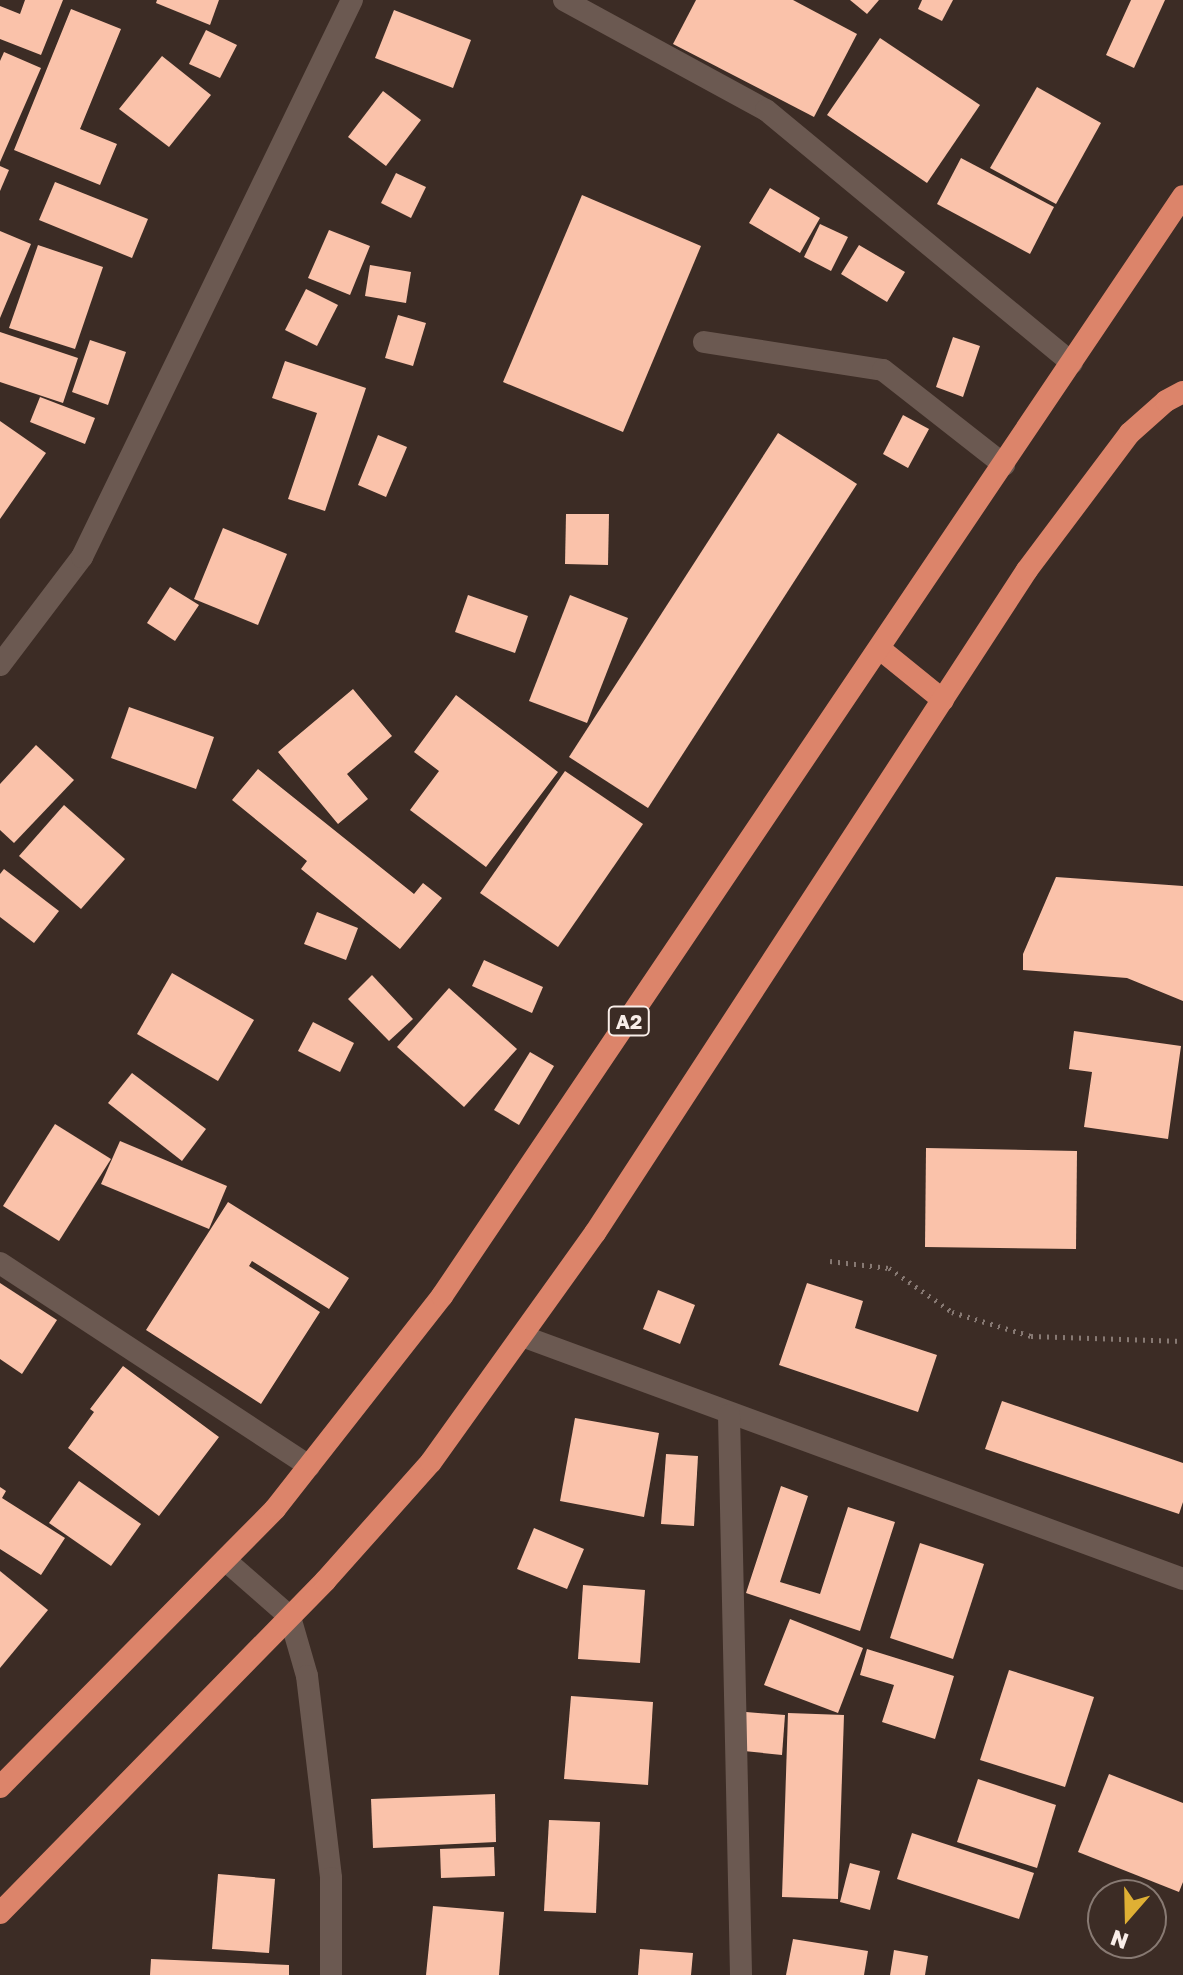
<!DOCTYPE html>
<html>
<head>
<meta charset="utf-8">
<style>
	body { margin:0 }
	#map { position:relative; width:1183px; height:1975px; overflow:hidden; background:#3c2c25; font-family:"Golos Text",sans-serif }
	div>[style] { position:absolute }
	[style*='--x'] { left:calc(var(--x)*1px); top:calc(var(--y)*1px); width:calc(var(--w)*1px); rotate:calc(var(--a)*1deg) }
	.building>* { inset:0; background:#fac2aa }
	.path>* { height:5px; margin-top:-2.5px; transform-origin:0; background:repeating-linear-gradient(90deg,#877973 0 2px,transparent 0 8px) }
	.service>* { height:22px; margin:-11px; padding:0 11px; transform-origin:11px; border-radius:11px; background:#6b5951 }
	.minor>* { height:22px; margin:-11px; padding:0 11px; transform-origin:11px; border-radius:11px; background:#6b5951 }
	.trunk>* { height:22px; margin:-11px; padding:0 11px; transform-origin:11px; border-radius:11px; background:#dc846a }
	span { translate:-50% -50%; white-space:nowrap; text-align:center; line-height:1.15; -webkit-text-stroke:8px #3c2c25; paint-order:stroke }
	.shield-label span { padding:2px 6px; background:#3c2c25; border:2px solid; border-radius:6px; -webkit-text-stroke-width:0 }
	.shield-label { font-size:20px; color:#f9eee9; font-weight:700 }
	.north { position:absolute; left:1087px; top:1879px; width:80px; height:80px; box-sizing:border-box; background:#3c2c25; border:2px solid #887a73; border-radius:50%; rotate:200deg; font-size:22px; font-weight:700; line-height:32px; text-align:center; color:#f9eee9 }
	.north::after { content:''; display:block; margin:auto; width:28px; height:36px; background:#dfb034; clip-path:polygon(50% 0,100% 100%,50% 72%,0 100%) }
</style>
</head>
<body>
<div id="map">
	<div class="building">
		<i style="clip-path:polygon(25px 0,63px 0,41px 55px,0 39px,0 6px,20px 14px)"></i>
		<i style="clip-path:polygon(157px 0,219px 0,210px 25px,156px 3px)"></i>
		<i style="clip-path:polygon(696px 0,793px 0,857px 34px,814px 117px,673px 44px)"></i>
		<i style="clip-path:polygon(850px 0,879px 0,867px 14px)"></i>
		<i style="clip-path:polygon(922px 0,953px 0,942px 21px,918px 9px)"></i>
		<i style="clip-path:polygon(1131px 0,1165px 0,1134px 68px,1106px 55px)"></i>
		<i style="clip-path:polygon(71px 9px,121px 29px,80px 129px,117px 144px,100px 185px,14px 150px)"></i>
		<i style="clip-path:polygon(394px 10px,471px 40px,453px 88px,375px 58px)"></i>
		<i style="clip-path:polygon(206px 30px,237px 45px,220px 78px,189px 64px)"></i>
		<i style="clip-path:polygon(880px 38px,980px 105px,927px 183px,827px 115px)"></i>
		<i style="clip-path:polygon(4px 52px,41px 68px,0 162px,0 61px)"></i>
		<i style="clip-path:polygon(162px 56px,211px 95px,169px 147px,119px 109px)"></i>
		<i style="clip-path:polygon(1037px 87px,1101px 123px,1056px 204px,990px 168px)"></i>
		<i style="clip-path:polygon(383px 91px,421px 120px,386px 166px,348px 137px)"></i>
		<i style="clip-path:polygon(961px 158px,1054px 207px,1030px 254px,937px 204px)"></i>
		<i style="clip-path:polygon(0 166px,9px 170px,0 191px)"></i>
		<i style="clip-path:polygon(396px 173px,426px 187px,411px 218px,381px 203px)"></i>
		<i style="clip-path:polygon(55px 182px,148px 219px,132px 258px,39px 220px)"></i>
		<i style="clip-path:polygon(770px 188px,820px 218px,800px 253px,749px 223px)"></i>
		<i style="clip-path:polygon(582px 195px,701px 246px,623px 432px,503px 382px)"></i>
		<i style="clip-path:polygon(820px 224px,848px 237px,831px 271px,804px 257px)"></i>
		<i style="clip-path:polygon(329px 230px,370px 246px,350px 295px,308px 278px)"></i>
		<i style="clip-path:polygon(0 231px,31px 244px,0 318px)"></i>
		<i style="clip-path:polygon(38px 245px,103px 267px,75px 349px,9px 328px)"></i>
		<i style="clip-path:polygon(859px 245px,905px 272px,887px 302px,841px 274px)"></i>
		<i style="clip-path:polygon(370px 265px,411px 272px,406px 303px,365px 296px)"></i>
		<i style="clip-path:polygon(306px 289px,338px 305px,317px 346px,285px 330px)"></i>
		<i style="clip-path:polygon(398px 315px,426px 323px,413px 366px,385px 358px)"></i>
		<i style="clip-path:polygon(0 332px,78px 358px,63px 403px,0 382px)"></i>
		<i style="clip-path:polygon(953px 337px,980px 346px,963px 397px,936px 387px)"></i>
		<i style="clip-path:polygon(90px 340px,126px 352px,108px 405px,72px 392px)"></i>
		<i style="clip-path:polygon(285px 361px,366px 388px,325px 511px,288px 499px,317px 413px,272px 398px)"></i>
		<i style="clip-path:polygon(40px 397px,95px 418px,85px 444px,30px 422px)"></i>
		<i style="clip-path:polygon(903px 415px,929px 429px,908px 468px,883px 454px)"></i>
		<i style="clip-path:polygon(0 421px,46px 453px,0 519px)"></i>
		<i style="clip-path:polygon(778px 433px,857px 484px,648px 808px,569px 757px)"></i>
		<i style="clip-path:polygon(378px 435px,407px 447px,386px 497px,358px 485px)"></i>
		<i style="clip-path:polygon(566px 514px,609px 514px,608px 565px,565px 564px)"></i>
		<i style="clip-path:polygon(223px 528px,287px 554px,258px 625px,194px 599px)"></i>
		<i style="clip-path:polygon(170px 587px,199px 605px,175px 641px,147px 623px)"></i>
		<i style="clip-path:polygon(468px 595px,528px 616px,515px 653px,455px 632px)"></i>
		<i style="clip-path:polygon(570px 595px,628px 618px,587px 723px,529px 701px)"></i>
		<i style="clip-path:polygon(353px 689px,392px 736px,347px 774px,368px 799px,338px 824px,278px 752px)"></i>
		<i style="clip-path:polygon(456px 695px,558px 772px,486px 867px,410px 810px,439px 771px,414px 752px)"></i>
		<i style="clip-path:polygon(129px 707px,214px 737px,196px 789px,111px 758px)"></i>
		<i style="clip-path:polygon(36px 745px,74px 780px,14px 843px,0 830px,0 784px)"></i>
		<i style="clip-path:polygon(258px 769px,414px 894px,423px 883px,442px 898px,400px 949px,301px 869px,307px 861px,232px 800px)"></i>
		<i style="clip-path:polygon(565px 771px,643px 824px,558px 947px,480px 893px)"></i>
		<i style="clip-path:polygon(64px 805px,125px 859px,81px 909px,19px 856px)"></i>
		<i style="clip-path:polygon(4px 869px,59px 911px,34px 943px,0 917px,0 874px)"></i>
		<i style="clip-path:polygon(1056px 877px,1183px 886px,1183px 1001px,1127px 978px,1023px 970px,1023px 954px)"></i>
		<i style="clip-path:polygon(317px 912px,358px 928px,346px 960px,304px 944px)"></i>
		<i style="clip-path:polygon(484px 960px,543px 987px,532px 1013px,472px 986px)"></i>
		<i style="clip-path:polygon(172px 973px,254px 1020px,218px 1081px,137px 1034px)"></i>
		<i style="clip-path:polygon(372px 975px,413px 1019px,389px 1041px,348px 999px)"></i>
		<i style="clip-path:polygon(449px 988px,517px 1049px,464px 1107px,397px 1047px)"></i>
		<i style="clip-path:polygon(313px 1022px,354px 1043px,340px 1072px,298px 1051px)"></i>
		<i style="clip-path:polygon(1074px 1031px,1181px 1046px,1168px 1139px,1084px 1127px,1092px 1072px,1069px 1069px)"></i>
		<i style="clip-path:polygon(530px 1052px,554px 1066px,519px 1125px,494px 1110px)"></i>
		<i style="clip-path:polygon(132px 1073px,206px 1129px,182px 1161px,108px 1103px)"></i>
		<i style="clip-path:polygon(55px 1124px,111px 1159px,59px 1241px,3px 1206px)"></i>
		<i style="clip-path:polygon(120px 1141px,227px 1186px,209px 1229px,101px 1184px)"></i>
		<i style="clip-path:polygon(926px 1148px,1077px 1151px,1076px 1249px,925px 1247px)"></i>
		<i style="clip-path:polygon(228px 1202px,349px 1278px,329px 1309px,252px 1261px,249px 1266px,320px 1312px,261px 1404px,146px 1330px)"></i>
		<i style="clip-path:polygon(0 1283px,57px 1320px,22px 1374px,0 1359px)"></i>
		<i style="clip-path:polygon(807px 1283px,863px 1301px,855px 1328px,937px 1355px,918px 1412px,779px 1365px)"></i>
		<i style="clip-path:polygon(658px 1290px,695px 1305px,680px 1344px,643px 1329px)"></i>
		<i style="clip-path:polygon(123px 1366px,219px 1437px,159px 1516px,68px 1448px,94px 1412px,90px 1409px)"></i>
		<i style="clip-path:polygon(1002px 1401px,1183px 1463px,1183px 1502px,1179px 1514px,985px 1449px)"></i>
		<i style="clip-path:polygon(575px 1418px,659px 1433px,644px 1517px,560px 1501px)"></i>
		<i style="clip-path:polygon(666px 1454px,698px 1456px,694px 1526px,661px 1524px)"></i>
		<i style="clip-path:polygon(79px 1481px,141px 1524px,111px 1566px,49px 1523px)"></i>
		<i style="clip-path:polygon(781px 1486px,808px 1496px,780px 1582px,820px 1594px,848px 1507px,895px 1522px,860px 1631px,746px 1593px)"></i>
		<i style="clip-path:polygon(0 1487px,6px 1491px,2px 1498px,65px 1538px,41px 1575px,0 1549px)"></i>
		<i style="clip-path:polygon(534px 1528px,584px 1549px,567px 1589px,517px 1569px)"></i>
		<i style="clip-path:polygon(920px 1543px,984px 1564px,953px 1659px,890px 1638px)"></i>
		<i style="clip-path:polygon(0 1571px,48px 1610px,0 1668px)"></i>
		<i style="clip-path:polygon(583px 1585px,645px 1590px,640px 1663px,578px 1659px)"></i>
		<i style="clip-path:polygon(790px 1619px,863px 1648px,838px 1713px,764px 1685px)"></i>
		<i style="clip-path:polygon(867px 1649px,954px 1676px,935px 1739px,882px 1722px,894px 1685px,860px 1675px)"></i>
		<i style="clip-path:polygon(1009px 1670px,1094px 1697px,1065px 1787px,980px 1760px)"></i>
		<i style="clip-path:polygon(571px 1696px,653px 1702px,648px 1785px,564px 1779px)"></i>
		<i style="clip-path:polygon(746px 1712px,785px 1715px,782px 1755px,744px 1751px)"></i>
		<i style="clip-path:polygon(788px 1713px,844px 1715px,838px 1899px,782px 1897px)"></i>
		<i style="clip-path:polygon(1109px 1774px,1183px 1803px,1183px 1882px,1179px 1892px,1078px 1852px)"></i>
		<i style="clip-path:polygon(978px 1779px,1056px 1805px,1037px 1868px,957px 1842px)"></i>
		<i style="clip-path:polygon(495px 1794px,496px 1842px,373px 1848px,371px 1799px)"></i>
		<i style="clip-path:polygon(549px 1820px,600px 1822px,596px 1913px,544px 1911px)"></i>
		<i style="clip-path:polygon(912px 1833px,1034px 1873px,1019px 1919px,897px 1879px)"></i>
		<i style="clip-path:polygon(494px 1847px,495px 1876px,441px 1878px,440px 1849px)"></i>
		<i style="clip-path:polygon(850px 1863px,880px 1871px,870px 1910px,840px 1902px)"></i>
		<i style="clip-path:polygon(218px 1874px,275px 1879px,269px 1953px,212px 1949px)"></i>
		<i style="clip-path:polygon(433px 1906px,504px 1912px,499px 1975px,426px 1975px)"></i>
		<i style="clip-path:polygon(793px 1939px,868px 1951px,864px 1975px,786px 1975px)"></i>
		<i style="clip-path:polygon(640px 1949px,693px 1953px,691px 1975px,638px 1975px)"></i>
		<i style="clip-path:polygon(894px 1950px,928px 1956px,925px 1975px,890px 1975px)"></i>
		<i style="clip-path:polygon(151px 1959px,289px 1965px,289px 1975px,150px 1975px)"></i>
	</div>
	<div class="path">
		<i style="--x:830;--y:1261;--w:59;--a:6.8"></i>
		<i style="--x:889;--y:1268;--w:77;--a:34.9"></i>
		<i style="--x:952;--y:1312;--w:83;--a:16.9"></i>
		<i style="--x:1031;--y:1336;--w:152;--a:1.9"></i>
	</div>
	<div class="service">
		<i style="--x:704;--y:342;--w:181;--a:8.9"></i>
		<i style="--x:883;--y:370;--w:154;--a:38.1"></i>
	</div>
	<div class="minor">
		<i style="--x:564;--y:0;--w:230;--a:28.6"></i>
		<i style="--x:766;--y:110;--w:397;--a:39.6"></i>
		<i style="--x:0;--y:665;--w:136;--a:-52.8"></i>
		<i style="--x:82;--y:557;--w:619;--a:-64.14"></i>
		<i style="--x:0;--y:1263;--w:370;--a:33.3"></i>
		<i style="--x:522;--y:1336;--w:704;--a:20.18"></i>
		<i style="--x:729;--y:1415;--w:560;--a:88.77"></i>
		<i style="--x:225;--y:1560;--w:86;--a:41.2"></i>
		<i style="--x:290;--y:1617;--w:61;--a:73.9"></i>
		<i style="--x:307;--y:1676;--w:203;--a:83.2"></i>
		<i style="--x:331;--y:1878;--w:97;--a:90"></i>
	</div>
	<div class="trunk">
		<i style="--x:880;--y:649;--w:81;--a:39"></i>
		<i style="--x:0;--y:1787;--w:391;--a:-45.3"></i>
		<i style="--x:275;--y:1509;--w:271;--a:-51.9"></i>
		<i style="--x:442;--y:1296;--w:1326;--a:-56.03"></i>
		<i style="--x:0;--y:1913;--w:465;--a:-45.6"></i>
		<i style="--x:325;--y:1581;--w:159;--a:-48.3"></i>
		<i style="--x:431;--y:1462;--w:282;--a:-54.4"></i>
		<i style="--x:595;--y:1233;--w:791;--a:-56.91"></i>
		<i style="--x:1027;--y:570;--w:171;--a:-53.1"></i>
		<i style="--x:1130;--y:433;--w:48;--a:-41.6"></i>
		<i style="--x:1166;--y:401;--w:19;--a:-28"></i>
	</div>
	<div class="shield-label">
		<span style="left:629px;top:1021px">A2</span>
	</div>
	<div class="north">N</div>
</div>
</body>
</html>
